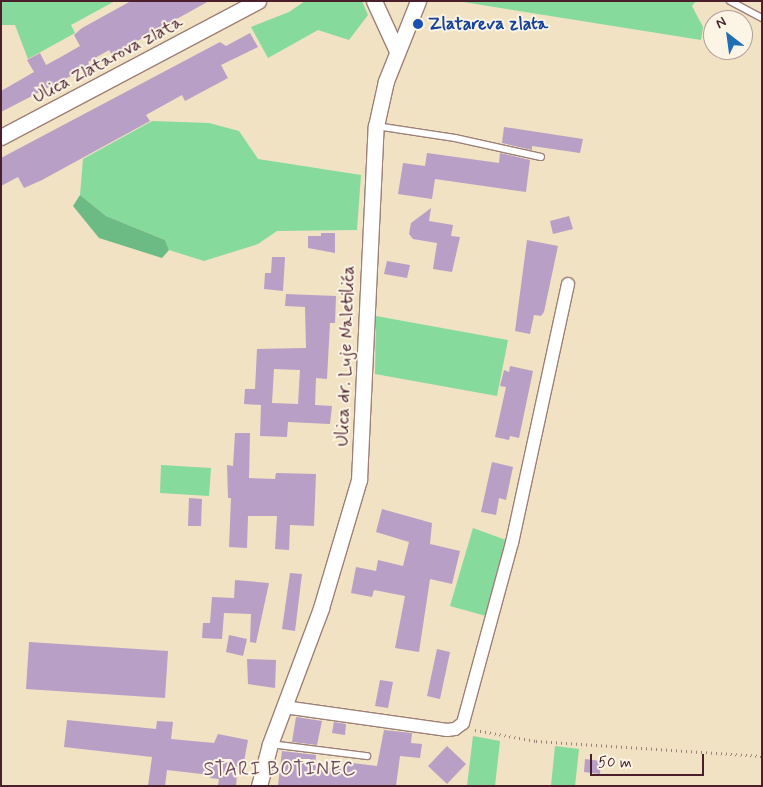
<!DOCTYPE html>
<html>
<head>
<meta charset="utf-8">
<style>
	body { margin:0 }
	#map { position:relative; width:763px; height:787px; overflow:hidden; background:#f0e2c3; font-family:Mynerve,sans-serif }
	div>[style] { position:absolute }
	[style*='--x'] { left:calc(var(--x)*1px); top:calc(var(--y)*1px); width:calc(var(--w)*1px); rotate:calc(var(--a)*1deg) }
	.green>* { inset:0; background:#86da9c }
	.forest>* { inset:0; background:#6cba84 }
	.building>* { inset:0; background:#b89fc6 }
	.path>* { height:2.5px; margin-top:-1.25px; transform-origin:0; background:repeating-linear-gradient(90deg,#9d8077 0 1px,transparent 0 5px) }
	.roads { filter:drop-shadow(1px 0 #9d8077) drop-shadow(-1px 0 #9d8077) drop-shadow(0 1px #9d8077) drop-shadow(0 -1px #9d8077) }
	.service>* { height:6px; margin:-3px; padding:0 3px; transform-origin:3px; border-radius:3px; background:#fff }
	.minor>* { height:12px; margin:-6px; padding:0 6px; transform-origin:6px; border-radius:6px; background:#fff }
	.tertiary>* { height:15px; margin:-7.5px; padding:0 7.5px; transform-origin:7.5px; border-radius:7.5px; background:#fff }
	.dots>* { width:14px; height:14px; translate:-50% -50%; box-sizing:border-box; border:2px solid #fcf5e5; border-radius:50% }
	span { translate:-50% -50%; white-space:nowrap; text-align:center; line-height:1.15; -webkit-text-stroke:4px #fcf5e5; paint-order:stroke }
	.transit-label { font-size:18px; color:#164399; font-weight:700 }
	.left { translate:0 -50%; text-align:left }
	.street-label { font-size:18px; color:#4a1f2b }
	.neighbourhood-label { font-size:19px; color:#704c61; letter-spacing:1px }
	.frame { position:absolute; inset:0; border:2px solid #4a1f2b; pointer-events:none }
	.north { position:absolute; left:703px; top:10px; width:50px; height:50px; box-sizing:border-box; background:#fcf5e5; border:1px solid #b59f9b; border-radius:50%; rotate:330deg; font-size:14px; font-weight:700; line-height:20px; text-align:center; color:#4a1f2b }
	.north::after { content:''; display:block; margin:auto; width:18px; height:22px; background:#1f6fb2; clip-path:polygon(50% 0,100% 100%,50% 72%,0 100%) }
	.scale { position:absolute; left:590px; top:754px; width:114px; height:22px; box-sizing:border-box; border:2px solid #4a1f2b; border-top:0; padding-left:6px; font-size:15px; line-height:18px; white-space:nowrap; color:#4a1f2b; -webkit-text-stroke:4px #fcf5e5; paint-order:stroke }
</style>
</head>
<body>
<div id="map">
	<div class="green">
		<i style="clip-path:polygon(1px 1px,115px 1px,71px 25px,75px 33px,28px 59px,15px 25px,1px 25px)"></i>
		<i style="clip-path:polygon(305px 1px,362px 1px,368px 15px,349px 40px,318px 30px,268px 58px,251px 27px,289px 12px)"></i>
		<i style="clip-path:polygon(457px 1px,696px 1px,692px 6px,703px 27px,701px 40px)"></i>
		<i style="clip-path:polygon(152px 121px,209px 123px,239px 131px,258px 159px,361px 175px,357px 230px,277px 231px,258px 244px,204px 261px,169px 250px,165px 240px,106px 216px,80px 195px,83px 159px)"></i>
		<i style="clip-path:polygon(376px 316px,508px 340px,497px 396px,375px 374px)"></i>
		<i style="clip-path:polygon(161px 465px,211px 468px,209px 496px,160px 493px)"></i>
		<i style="clip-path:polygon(473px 528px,506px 540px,486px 616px,450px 606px)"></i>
		<i style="clip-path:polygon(473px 736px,500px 741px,495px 786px,467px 786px)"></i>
		<i style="clip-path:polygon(555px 746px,579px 749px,575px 786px,551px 786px)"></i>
	</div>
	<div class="forest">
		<i style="clip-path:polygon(80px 195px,106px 216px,165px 240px,169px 250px,162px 258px,99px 238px,73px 206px)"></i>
	</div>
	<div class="building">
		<i style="clip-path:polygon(131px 1px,209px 1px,112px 55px,109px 50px,88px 62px,90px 66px,1px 112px,1px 91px,34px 72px,27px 60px,40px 53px,46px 65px,59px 58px,80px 46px,74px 35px,82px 28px)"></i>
		<i style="clip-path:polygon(250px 33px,258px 47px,221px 65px,228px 78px,185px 101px,182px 95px,146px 115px,150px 121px,42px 180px,24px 188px,18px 177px,1px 186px,1px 158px,220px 42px,226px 46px)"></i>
		<i style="clip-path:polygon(504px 127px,583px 139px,580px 153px,532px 146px,532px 150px,502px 143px)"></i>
		<i style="clip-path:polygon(427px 153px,499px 163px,500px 153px,530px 160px,526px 192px,435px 179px,432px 199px,398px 194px,403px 163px,425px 166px)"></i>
		<i style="clip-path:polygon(431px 208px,429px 221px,453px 225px,451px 236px,460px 237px,452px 272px,433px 269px,437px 243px,413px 239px,409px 234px,411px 223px)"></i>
		<i style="clip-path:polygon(569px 216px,573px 229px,553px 234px,550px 221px)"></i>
		<i style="clip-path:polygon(321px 233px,335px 233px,335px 253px,308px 248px,308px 236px,321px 236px)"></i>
		<i style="clip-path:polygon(527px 240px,558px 246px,544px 312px,541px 316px,534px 315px,530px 334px,515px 331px)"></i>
		<i style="clip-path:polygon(272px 257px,285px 257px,283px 291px,264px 289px,265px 273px,271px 273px)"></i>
		<i style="clip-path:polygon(387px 261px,410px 265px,407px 278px,384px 274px)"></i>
		<i style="clip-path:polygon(evenodd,286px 294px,336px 296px,335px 323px,330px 323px,327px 379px,316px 378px,315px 405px,332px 406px,330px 424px,288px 422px,287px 437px,260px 436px,261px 405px,244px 404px,245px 389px,255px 389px,257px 349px,306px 348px,305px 307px,285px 306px,286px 294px,274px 369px,300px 370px,298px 404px,272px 403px,274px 369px)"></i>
		<i style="clip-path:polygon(510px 366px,533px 371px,519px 438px,510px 436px,509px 440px,495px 437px,506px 387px,500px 386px,504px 370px,509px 372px)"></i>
		<i style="clip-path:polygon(235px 433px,250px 433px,249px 478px,275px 479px,276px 473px,316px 474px,314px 526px,290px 525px,289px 550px,275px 549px,277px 516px,248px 516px,247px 548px,229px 547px,231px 498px,228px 498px,227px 465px,233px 466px)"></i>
		<i style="clip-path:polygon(492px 462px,513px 467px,506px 500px,499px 498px,496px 515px,481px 512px)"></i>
		<i style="clip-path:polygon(189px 498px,202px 499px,201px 526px,188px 526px)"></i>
		<i style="clip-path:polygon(382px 509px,432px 523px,430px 544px,460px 551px,452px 584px,430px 579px,419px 652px,395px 648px,405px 596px,374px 590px,372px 597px,351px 593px,356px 567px,376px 571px,378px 560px,403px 566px,409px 542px,376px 532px)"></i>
		<i style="clip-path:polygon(290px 573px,302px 574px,295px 631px,282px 629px)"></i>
		<i style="clip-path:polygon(235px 580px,269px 583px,256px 643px,250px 642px,251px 614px,224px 613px,222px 639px,202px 638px,203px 623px,210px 623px,212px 597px,234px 598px)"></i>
		<i style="clip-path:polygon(229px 635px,247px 639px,243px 656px,226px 652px)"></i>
		<i style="clip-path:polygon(29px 642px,168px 651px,165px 698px,26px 689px)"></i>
		<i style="clip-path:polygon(437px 649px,450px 652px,440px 699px,427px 696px)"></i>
		<i style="clip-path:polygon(247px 659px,276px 660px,275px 688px,248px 684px)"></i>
		<i style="clip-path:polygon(380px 680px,393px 682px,388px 708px,375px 706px)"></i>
		<i style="clip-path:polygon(296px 717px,322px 721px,317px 745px,292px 742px)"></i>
		<i style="clip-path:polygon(67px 720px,156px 729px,157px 721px,173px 722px,171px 739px,214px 743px,218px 734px,248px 740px,243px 767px,238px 766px,236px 786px,218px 786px,219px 779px,210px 778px,210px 775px,167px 770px,165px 786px,148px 786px,152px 757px,64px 747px)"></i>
		<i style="clip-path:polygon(334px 722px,346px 724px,345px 735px,332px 733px)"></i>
		<i style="clip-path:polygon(384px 730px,412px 733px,411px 743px,422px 744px,420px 758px,400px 756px,396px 786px,278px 786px,282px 751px,316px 755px,315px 766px,343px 769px,344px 762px,377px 766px)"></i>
		<i style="clip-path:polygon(447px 746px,466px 764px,447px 784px,428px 766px)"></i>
		<i style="clip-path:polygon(585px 759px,601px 761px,600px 774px,584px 772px)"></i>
	</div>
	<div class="path">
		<i style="--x:475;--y:730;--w:62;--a:10.2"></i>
		<i style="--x:536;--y:741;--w:226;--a:3.8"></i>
	</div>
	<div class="roads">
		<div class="service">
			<i style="--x:730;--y:1;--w:36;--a:28"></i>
			<i style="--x:376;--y:126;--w:80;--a:8.6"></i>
			<i style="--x:455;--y:138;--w:88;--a:12.5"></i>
			<i style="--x:270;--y:744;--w:98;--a:7.1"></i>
		</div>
		<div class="minor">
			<i style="--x:284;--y:707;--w:165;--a:8"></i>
			<i style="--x:447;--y:730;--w:8;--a:-7"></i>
			<i style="--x:455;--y:729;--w:10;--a:-37"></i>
			<i style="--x:463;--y:723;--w:187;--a:-74.8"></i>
			<i style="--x:512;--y:543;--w:265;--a:-77.8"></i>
		</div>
		<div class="tertiary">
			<i style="--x:374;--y:1;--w:55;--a:65.3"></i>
			<i style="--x:1;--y:137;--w:291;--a:-27.9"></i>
			<i style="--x:259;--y:786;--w:43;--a:-75.3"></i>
			<i style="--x:270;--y:744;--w:145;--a:-69.4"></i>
			<i style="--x:321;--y:608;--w:134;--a:-73.5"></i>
			<i style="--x:359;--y:480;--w:354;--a:-87.3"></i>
			<i style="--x:376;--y:126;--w:46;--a:-77.5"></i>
			<i style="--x:386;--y:81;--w:86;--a:-68.2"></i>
		</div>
	</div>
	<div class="dots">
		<i style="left:418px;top:24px;background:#1a4fb4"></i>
	</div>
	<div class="transit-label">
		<span class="left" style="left:428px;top:24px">Zlatareva zlata</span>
	</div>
	<div class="street-label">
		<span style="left:108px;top:60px;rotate:-28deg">Ulica Zlatarova zlata</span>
		<span style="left:346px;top:356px;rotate:-88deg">Ulica dr. Luje Naletilića</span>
	</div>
	<div class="neighbourhood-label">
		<span style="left:280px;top:770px">STARI BOTINEC</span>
	</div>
	<div class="frame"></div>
	<div class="north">N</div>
	<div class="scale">50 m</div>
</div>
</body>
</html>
